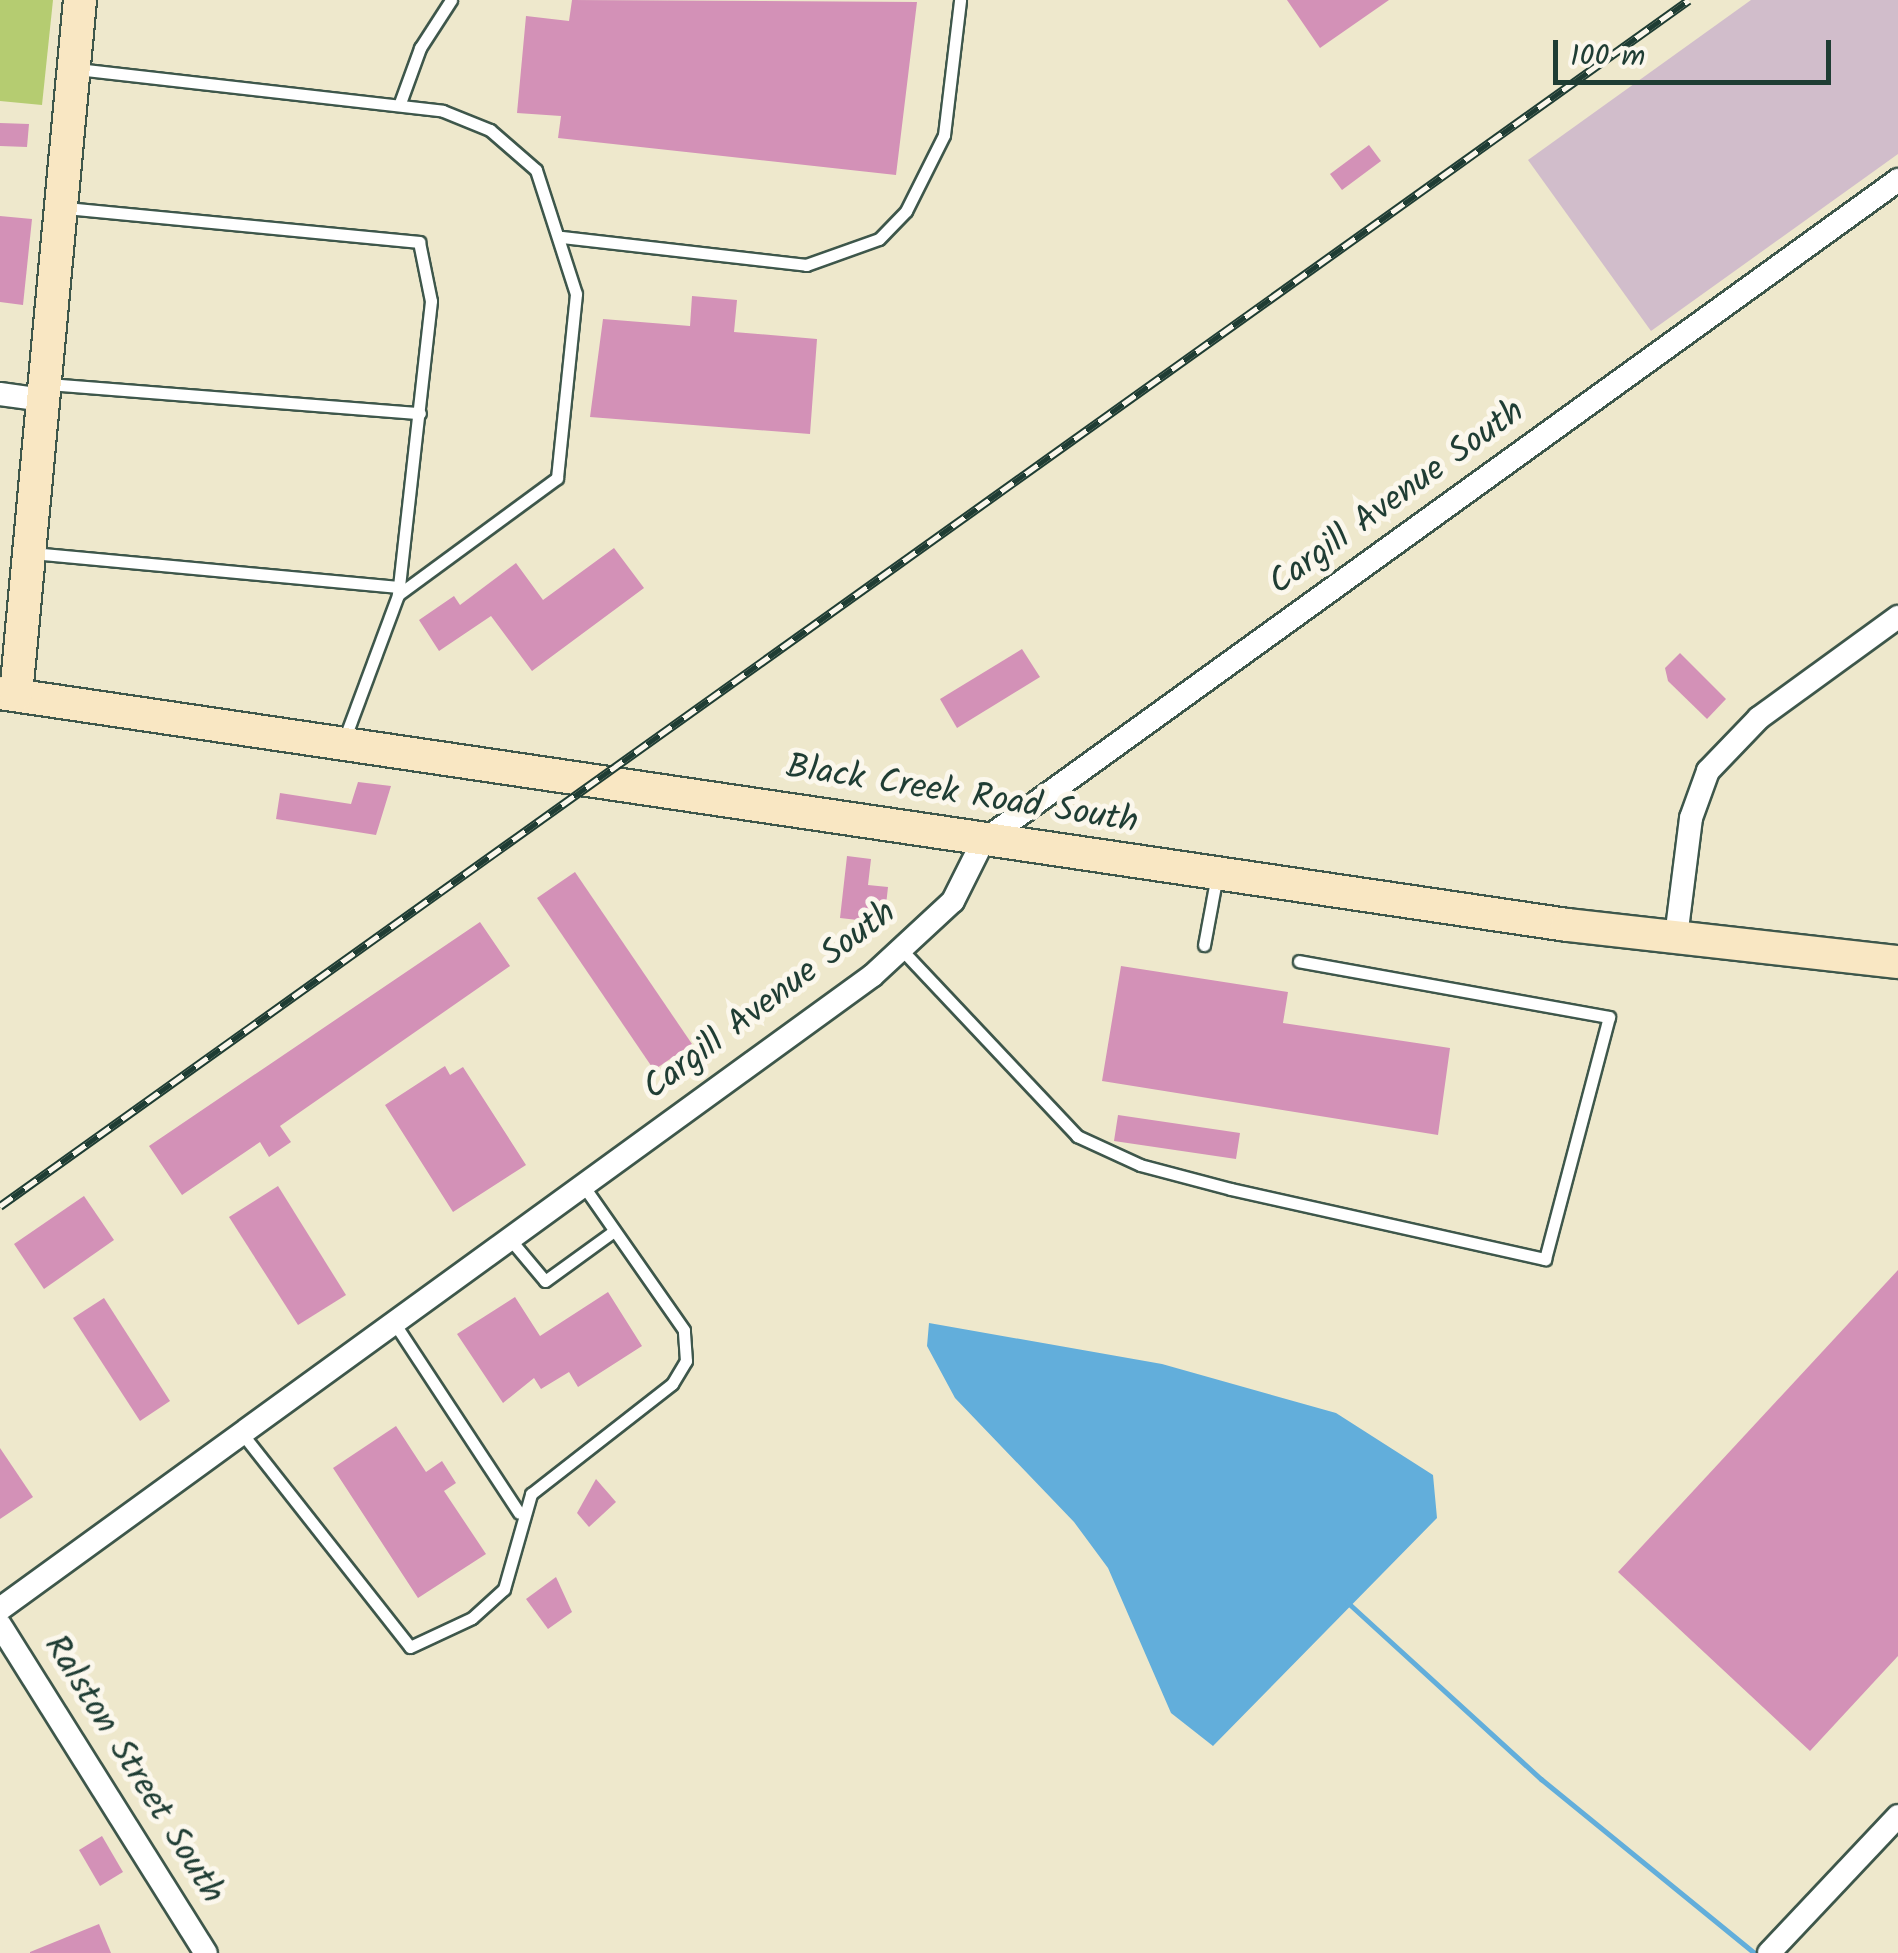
<!DOCTYPE html>
<html>
<head>
<meta charset="utf-8">
<style>
	body { margin:0 }
	#map { position:relative; width:1898px; height:1953px; overflow:hidden; background:#eee8cc; font-family:Kalam,sans-serif }
	div>[style] { position:absolute }
	[style*='--x'] { left:calc(var(--x)*1px); top:calc(var(--y)*1px); width:calc(var(--w)*1px); rotate:calc(var(--a)*1deg) }
	.industrial>* { inset:0; background:#d1bdcb }
	.green>* { inset:0; background:#b5cc71 }
	.water>* { inset:0; background:#62aedb }
	.stream>* { height:5px; margin:-2.5px; padding:0 2.5px; transform-origin:2.5px; border-radius:2.5px; background:#62aedb }
	.building>* { inset:0; background:#d391b7 }
	.roads { filter:drop-shadow(2px 0 #3e574b) drop-shadow(-2px 0 #3e574b) drop-shadow(0 2px #3e574b) drop-shadow(0 -2px #3e574b) }
	.lane>* { height:11px; margin:-5.5px; padding:0 5.5px; transform-origin:5.5px; border-radius:5.5px; background:#fff }
	.street>* { height:22px; margin:-11px; padding:0 11px; transform-origin:11px; border-radius:11px; background:#fff }
	.secondary>* { height:32px; margin:-16px; padding:0 16px; transform-origin:16px; border-radius:16px; background:#f9e7c3 }
	.rail>* { height:9px; margin-top:-4.5px; transform-origin:0; background:repeating-linear-gradient(90deg,#fbf7ec 0 15px,#1f3d34 0 30px); box-sizing:border-box; border-block:2px solid #1f3d34 }
	span { translate:-50% -50%; white-space:nowrap; text-align:center; line-height:1.15; -webkit-text-stroke:10px #fbf7ec; paint-order:stroke }
	.street-label { font-size:35px; color:#1f3d34 }
	.scale { position:absolute; left:1553px; top:40px; width:278px; height:45px; box-sizing:border-box; border:5px solid #1f3d34; border-top:0; padding-left:12px; font-size:30px; line-height:35px; white-space:nowrap; color:#1f3d34; -webkit-text-stroke:8px #fbf7ec; paint-order:stroke }
</style>
</head>
<body>
<div id="map">
	<div class="industrial">
		<i style="clip-path:polygon(1751px 0,1898px 0,1898px 154px,1651px 331px,1528px 160px)"></i>
	</div>
	<div class="green">
		<i style="clip-path:polygon(0 0,53px 0,42px 105px,0 101px)"></i>
	</div>
	<div class="water">
		<i style="clip-path:polygon(929px 1323px,1162px 1364px,1336px 1413px,1433px 1475px,1437px 1518px,1213px 1746px,1171px 1713px,1108px 1568px,1074px 1522px,955px 1398px,927px 1346px)"></i>
	</div>
	<div class="stream">
		<i style="--x:1347;--y:1602;--w:263;--a:42.4"></i>
		<i style="--x:1541;--y:1779;--w:275;--a:39.2"></i>
	</div>
	<div class="building">
		<i style="clip-path:polygon(572px 0,917px 2px,896px 175px,558px 138px,561px 116px,517px 113px,526px 16px,569px 21px)"></i>
		<i style="clip-path:polygon(1287px 0,1389px 0,1320px 48px)"></i>
		<i style="clip-path:polygon(0 123px,29px 124px,27px 147px,0 146px)"></i>
		<i style="clip-path:polygon(1369px 145px,1381px 161px,1342px 190px,1330px 174px)"></i>
		<i style="clip-path:polygon(0 216px,32px 219px,23px 305px,0 302px)"></i>
		<i style="clip-path:polygon(692px 296px,737px 300px,734px 332px,817px 339px,810px 434px,590px 417px,603px 319px,690px 326px)"></i>
		<i style="clip-path:polygon(614px 548px,644px 588px,532px 671px,491px 616px,439px 651px,419px 620px,454px 596px,460px 605px,516px 563px,543px 600px)"></i>
		<i style="clip-path:polygon(1022px 649px,1040px 677px,957px 728px,940px 699px)"></i>
		<i style="clip-path:polygon(1680px 653px,1726px 699px,1707px 719px,1668px 681px,1665px 668px)"></i>
		<i style="clip-path:polygon(358px 782px,391px 786px,376px 835px,276px 819px,280px 793px,351px 804px)"></i>
		<i style="clip-path:polygon(847px 856px,871px 859px,868px 885px,888px 887px,884px 923px,840px 918px)"></i>
		<i style="clip-path:polygon(575px 872px,692px 1044px,654px 1070px,537px 898px)"></i>
		<i style="clip-path:polygon(480px 922px,510px 966px,280px 1126px,291px 1142px,269px 1157px,260px 1142px,182px 1195px,149px 1146px)"></i>
		<i style="clip-path:polygon(1121px 966px,1288px 992px,1283px 1023px,1450px 1048px,1438px 1135px,1102px 1081px)"></i>
		<i style="clip-path:polygon(445px 1066px,450px 1075px,463px 1067px,526px 1165px,453px 1212px,385px 1105px)"></i>
		<i style="clip-path:polygon(1118px 1115px,1240px 1133px,1236px 1159px,1114px 1141px)"></i>
		<i style="clip-path:polygon(278px 1186px,346px 1295px,298px 1325px,229px 1217px)"></i>
		<i style="clip-path:polygon(84px 1196px,114px 1240px,44px 1289px,14px 1244px)"></i>
		<i style="clip-path:polygon(1898px 1270px,1898px 1656px,1810px 1751px,1618px 1572px)"></i>
		<i style="clip-path:polygon(608px 1292px,642px 1346px,578px 1387px,569px 1372px,541px 1389px,534px 1378px,503px 1403px,457px 1334px,515px 1297px,540px 1336px)"></i>
		<i style="clip-path:polygon(104px 1298px,170px 1401px,140px 1421px,73px 1318px)"></i>
		<i style="clip-path:polygon(396px 1426px,426px 1472px,442px 1461px,456px 1483px,444px 1491px,486px 1554px,418px 1598px,333px 1468px)"></i>
		<i style="clip-path:polygon(0 1448px,33px 1497px,0 1519px)"></i>
		<i style="clip-path:polygon(596px 1479px,616px 1502px,589px 1527px,577px 1513px)"></i>
		<i style="clip-path:polygon(556px 1577px,572px 1612px,548px 1629px,526px 1599px)"></i>
		<i style="clip-path:polygon(102px 1836px,123px 1872px,100px 1886px,79px 1850px)"></i>
		<i style="clip-path:polygon(99px 1924px,111px 1953px,30px 1953px,30px 1952px)"></i>
	</div>
	<div class="roads">
		<div class="lane">
			<i style="--x:77;--y:69;--w:368;--a:6.5"></i>
			<i style="--x:443;--y:111;--w:51;--a:22"></i>
			<i style="--x:490;--y:130;--w:61;--a:41"></i>
			<i style="--x:536;--y:170;--w:130;--a:72.1"></i>
			<i style="--x:576;--y:294;--w:185;--a:95.9"></i>
			<i style="--x:557;--y:478;--w:197;--a:143.7"></i>
			<i style="--x:400;--y:103;--w:59;--a:-70"></i>
			<i style="--x:420;--y:48;--w:57;--a:-57.1"></i>
			<i style="--x:66;--y:208;--w:355;--a:5.5"></i>
			<i style="--x:419;--y:242;--w:60;--a:78.5"></i>
			<i style="--x:431;--y:301;--w:296;--a:96.4"></i>
			<i style="--x:398;--y:595;--w:155;--a:110.4"></i>
			<i style="--x:562;--y:237;--w:246;--a:6.5"></i>
			<i style="--x:806;--y:265;--w:77;--a:-19.6"></i>
			<i style="--x:879;--y:239;--w:39;--a:-46"></i>
			<i style="--x:906;--y:211;--w:85;--a:-63.4"></i>
			<i style="--x:944;--y:135;--w:136;--a:-83.2"></i>
			<i style="--x:48;--y:384;--w:373;--a:4.5"></i>
			<i style="--x:32;--y:553;--w:368;--a:5.3"></i>
			<i style="--x:1204;--y:945;--w:71;--a:-79.5"></i>
			<i style="--x:901;--y:949;--w:257;--a:46.7"></i>
			<i style="--x:1077;--y:1136;--w:69;--a:24.7"></i>
			<i style="--x:1140;--y:1165;--w:94;--a:14.8"></i>
			<i style="--x:1231;--y:1189;--w:322;--a:12.6"></i>
			<i style="--x:1545;--y:1259;--w:250;--a:-75.2"></i>
			<i style="--x:1609;--y:1017;--w:315;--a:-169.8"></i>
			<i style="--x:514;--y:1244;--w:48;--a:50"></i>
			<i style="--x:545;--y:1281;--w:85;--a:-35.9"></i>
			<i style="--x:397;--y:1327;--w:222;--a:56.7"></i>
			<i style="--x:244;--y:1436;--w:268;--a:51.8"></i>
			<i style="--x:410;--y:1647;--w:68;--a:-25.1"></i>
			<i style="--x:472;--y:1618;--w:43;--a:-42.2"></i>
			<i style="--x:504;--y:1589;--w:99;--a:-74.1"></i>
			<i style="--x:531;--y:1494;--w:179;--a:-38"></i>
			<i style="--x:672;--y:1384;--w:27;--a:-59"></i>
			<i style="--x:686;--y:1361;--w:31;--a:-94"></i>
			<i style="--x:684;--y:1330;--w:173;--a:-124.9"></i>
		</div>
		<div class="street">
			<i style="--x:0;--y:394;--w:43;--a:7.9"></i>
			<i style="--x:1676;--y:937;--w:120;--a:-82.8"></i>
			<i style="--x:1691;--y:818;--w:50;--a:-70.1"></i>
			<i style="--x:1708;--y:771;--w:74;--a:-46.1"></i>
			<i style="--x:1759;--y:718;--w:172;--a:-36"></i>
			<i style="--x:0;--y:1609;--w:1078;--a:-35.98"></i>
			<i style="--x:872;--y:976;--w:110;--a:-42.8"></i>
			<i style="--x:953;--y:901;--w:67;--a:-63.4"></i>
			<i style="--x:983;--y:841;--w:1129;--a:-35.84"></i>
			<i style="--x:0;--y:1625;--w:387;--a:57.9"></i>
			<i style="--x:1769;--y:1953;--w:188;--a:-46.7"></i>
		</div>
		<div class="secondary">
			<i style="--x:0;--y:693;--w:1584;--a:8.42"></i>
			<i style="--x:1567;--y:925;--w:333;--a:6.4"></i>
			<i style="--x:16;--y:695;--w:698;--a:-84.74"></i>
		</div>
	</div>
	<div class="rail">
		<i style="--x:0;--y:1206;--w:2075;--a:-35.53"></i>
	</div>
	<div class="street-label">
		<span style="left:1397px;top:498px;rotate:-36deg">Cargill Avenue South</span>
		<span style="left:962px;top:795px;rotate:9deg">Black Creek Road South</span>
		<span style="left:770px;top:1001px;rotate:-37deg">Cargill Avenue South</span>
		<span style="left:133px;top:1770px;rotate:58deg">Ralston Street South</span>
	</div>
	<div class="scale">100 m</div>
</div>
</body>
</html>
